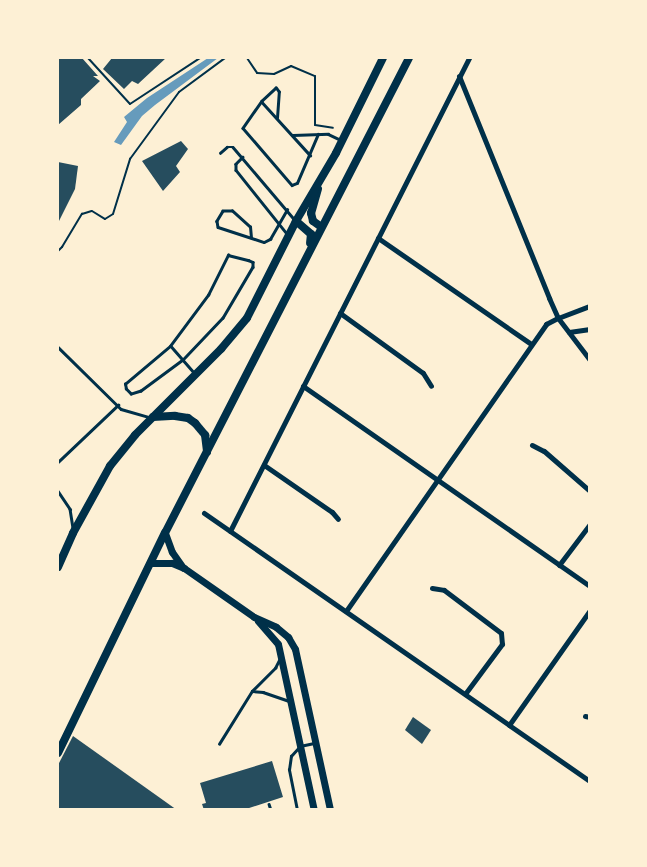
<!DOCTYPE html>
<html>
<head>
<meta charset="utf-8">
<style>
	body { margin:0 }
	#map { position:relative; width:647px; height:867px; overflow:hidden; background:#fdf0d5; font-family:Jost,sans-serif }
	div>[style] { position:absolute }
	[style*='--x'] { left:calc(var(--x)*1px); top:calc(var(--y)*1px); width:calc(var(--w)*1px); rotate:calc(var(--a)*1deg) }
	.water>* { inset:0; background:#669bbc }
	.building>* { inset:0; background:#264d5e }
	.path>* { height:2px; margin:-1px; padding:0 1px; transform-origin:1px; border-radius:1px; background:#003049 }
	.service>* { height:2.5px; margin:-1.25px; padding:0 1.25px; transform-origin:1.25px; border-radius:1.25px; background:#003049 }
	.minor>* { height:5px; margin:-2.5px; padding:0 2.5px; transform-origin:2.5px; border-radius:2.5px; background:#003049 }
	.tertiary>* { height:7px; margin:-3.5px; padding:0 3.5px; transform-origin:3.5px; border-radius:3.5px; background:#003049 }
	.secondary>* { height:8px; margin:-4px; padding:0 4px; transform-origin:4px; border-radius:4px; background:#003049 }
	span { translate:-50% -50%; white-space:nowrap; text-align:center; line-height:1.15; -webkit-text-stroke:4px #fdf0d5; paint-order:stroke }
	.frame { position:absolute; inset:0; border:59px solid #fdf0d5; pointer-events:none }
</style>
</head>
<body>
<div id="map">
	<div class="water">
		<i style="clip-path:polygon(208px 58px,218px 58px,155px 105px,142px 116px,121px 145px,114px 142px,127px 122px,124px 117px,147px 98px)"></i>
	</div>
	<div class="building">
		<i style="clip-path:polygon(58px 58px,82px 58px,98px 76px,93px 76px,100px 81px,81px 99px,81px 105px,58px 125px)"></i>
		<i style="clip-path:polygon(112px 58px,166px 58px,138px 84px,132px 81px,124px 89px,103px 69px)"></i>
		<i style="clip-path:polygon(181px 141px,188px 149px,176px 166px,180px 172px,163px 191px,142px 161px)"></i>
		<i style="clip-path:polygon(58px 162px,78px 166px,75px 189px,58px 223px)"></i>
		<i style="clip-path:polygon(413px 717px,431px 730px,422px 744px,405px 730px)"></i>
		<i style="clip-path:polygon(73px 736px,177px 810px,58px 810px,58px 765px)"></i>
		<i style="clip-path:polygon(272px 761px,283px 797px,243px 810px,204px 810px,202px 804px,206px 803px,200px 783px)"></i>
	</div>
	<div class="path">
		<i style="--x:88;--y:58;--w:62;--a:47.6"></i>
		<i style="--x:130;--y:104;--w:84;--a:-33.3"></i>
		<i style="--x:247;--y:58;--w:18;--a:56"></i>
		<i style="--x:257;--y:73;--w:17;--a:3"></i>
		<i style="--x:274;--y:74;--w:19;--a:-25"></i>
		<i style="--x:291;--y:66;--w:26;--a:23"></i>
		<i style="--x:315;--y:76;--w:49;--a:90"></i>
		<i style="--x:315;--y:125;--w:18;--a:9"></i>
		<i style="--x:58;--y:251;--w:6;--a:-45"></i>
		<i style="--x:62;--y:247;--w:39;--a:-59"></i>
		<i style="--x:82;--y:214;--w:10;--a:-17"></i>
		<i style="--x:92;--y:211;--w:15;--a:32"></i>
		<i style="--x:105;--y:219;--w:9;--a:-32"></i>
		<i style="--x:113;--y:214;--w:58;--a:-72.8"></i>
		<i style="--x:130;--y:159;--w:83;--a:-53.8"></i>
		<i style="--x:179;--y:92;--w:57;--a:-36.5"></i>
		<i style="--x:58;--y:530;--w:1;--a:90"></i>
	</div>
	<div class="service">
		<i style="--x:262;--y:102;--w:72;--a:47.8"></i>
		<i style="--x:277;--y:118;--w:26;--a:-86"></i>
		<i style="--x:279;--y:92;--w:5;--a:-127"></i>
		<i style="--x:276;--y:88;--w:19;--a:137"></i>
		<i style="--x:262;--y:101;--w:33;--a:125"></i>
		<i style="--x:243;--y:128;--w:75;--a:49.3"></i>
		<i style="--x:292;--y:185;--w:5;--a:-22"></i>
		<i style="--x:297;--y:183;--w:53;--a:-66.8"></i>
		<i style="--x:293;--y:135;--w:35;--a:-2"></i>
		<i style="--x:328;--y:134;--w:14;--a:25"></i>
		<i style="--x:220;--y:153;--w:9;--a:-41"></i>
		<i style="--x:227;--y:147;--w:6;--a:0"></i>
		<i style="--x:233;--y:147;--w:96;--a:49.7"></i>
		<i style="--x:243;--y:157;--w:10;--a:135"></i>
		<i style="--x:236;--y:164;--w:6;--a:90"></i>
		<i style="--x:236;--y:170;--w:83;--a:51.3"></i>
		<i style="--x:251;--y:238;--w:11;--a:-95"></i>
		<i style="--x:250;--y:227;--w:24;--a:-138"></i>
		<i style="--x:232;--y:211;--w:9;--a:180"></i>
		<i style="--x:223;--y:211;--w:12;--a:121"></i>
		<i style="--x:217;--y:221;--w:6;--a:81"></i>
		<i style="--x:218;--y:227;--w:48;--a:18.1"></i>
		<i style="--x:264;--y:242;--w:7;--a:-27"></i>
		<i style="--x:270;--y:239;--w:34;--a:-60"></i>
		<i style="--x:228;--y:255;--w:21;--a:14"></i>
		<i style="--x:248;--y:260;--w:5;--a:22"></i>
		<i style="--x:253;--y:262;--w:5;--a:90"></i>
		<i style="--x:253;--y:267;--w:59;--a:120.5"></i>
		<i style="--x:223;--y:318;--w:58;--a:133.6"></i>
		<i style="--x:183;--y:360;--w:52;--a:143.6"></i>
		<i style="--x:141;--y:391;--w:10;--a:163"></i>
		<i style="--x:131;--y:394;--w:7;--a:-135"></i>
		<i style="--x:126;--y:389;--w:5;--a:-101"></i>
		<i style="--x:125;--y:384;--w:59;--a:-40.2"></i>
		<i style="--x:170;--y:346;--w:64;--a:-53.3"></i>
		<i style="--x:208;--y:295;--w:45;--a:-63.4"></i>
		<i style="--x:171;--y:346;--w:37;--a:49"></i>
		<i style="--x:58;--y:347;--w:88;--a:44.5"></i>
		<i style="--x:121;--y:409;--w:29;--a:16"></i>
		<i style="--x:58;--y:462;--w:83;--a:-43.5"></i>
		<i style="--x:58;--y:491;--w:22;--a:56"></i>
		<i style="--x:70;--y:509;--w:19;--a:81"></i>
		<i style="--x:252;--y:691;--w:11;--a:5"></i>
		<i style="--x:263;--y:692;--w:28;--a:19"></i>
		<i style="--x:219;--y:744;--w:62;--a:-58.1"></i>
		<i style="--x:252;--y:691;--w:33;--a:-45"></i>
		<i style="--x:275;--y:668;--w:9;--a:-63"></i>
		<i style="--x:269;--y:804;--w:6;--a:72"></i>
		<i style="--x:297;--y:810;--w:41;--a:-101.3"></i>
		<i style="--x:289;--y:770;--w:14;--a:-82"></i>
		<i style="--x:291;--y:756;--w:13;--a:-48"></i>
		<i style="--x:300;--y:746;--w:14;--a:-12"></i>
	</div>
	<div class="minor">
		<i style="--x:459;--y:76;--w:240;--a:67.9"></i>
		<i style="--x:549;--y:298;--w:22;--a:66"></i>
		<i style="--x:558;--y:318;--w:53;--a:52.7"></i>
		<i style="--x:378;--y:238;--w:186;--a:34.7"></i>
		<i style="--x:340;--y:313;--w:102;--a:35.9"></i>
		<i style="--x:423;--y:373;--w:15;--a:58"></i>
		<i style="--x:569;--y:332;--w:21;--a:-8"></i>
		<i style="--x:303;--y:386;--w:350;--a:34.9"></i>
		<i style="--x:532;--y:445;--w:13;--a:27"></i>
		<i style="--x:544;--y:451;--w:61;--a:41"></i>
		<i style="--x:264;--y:465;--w:83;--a:34.7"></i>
		<i style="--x:332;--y:512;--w:9;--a:49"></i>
		<i style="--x:204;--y:513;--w:470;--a:34.8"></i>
		<i style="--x:230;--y:531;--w:530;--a:-63.19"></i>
		<i style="--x:559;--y:565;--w:51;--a:-52.9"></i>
		<i style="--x:432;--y:588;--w:12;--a:9"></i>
		<i style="--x:444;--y:590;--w:71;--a:37"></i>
		<i style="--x:501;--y:633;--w:11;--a:85"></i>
		<i style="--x:502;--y:644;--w:62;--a:126.5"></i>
		<i style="--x:346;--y:611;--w:350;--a:-55.1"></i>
		<i style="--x:546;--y:324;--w:13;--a:-27"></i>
		<i style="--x:558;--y:318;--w:34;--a:-21"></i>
		<i style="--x:585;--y:716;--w:5;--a:11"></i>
		<i style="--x:509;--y:725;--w:141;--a:-54.8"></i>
	</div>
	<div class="tertiary">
		<i style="--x:165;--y:533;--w:20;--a:70"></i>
		<i style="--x:172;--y:552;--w:19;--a:55"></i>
		<i style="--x:150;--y:563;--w:22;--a:0"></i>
		<i style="--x:172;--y:563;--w:13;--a:23"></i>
		<i style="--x:184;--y:568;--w:85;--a:35"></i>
		<i style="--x:254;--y:617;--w:24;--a:24"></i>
		<i style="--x:276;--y:627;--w:16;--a:40"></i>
		<i style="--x:288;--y:637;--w:14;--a:60"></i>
		<i style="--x:295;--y:649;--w:165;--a:77.7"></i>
		<i style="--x:258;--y:621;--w:30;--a:49"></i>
		<i style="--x:278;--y:644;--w:170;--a:77.8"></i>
	</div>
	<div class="secondary">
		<i style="--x:318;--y:189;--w:25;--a:106"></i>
		<i style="--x:311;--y:213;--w:8;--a:76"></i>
		<i style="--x:313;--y:221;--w:9;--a:36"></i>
		<i style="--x:296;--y:221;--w:20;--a:41"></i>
		<i style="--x:311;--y:234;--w:9;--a:96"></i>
		<i style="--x:153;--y:417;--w:22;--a:-3"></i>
		<i style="--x:175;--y:416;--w:13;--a:9"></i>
		<i style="--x:188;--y:418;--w:9;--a:36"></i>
		<i style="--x:195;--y:423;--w:16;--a:50"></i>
		<i style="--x:205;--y:435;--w:17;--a:83"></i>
		<i style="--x:58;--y:567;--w:37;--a:-66"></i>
		<i style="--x:73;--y:533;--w:77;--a:-61.1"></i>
		<i style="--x:110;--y:466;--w:40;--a:-51"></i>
		<i style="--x:135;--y:435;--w:122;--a:-45"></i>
		<i style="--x:221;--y:349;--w:40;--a:-50"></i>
		<i style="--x:247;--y:318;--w:109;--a:-63.2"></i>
		<i style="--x:296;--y:221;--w:79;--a:-59.5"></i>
		<i style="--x:336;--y:153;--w:106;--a:-63.7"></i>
		<i style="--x:58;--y:753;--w:245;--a:-64.1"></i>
		<i style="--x:165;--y:533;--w:534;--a:-62.81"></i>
	</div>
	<div class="frame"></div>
</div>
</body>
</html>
